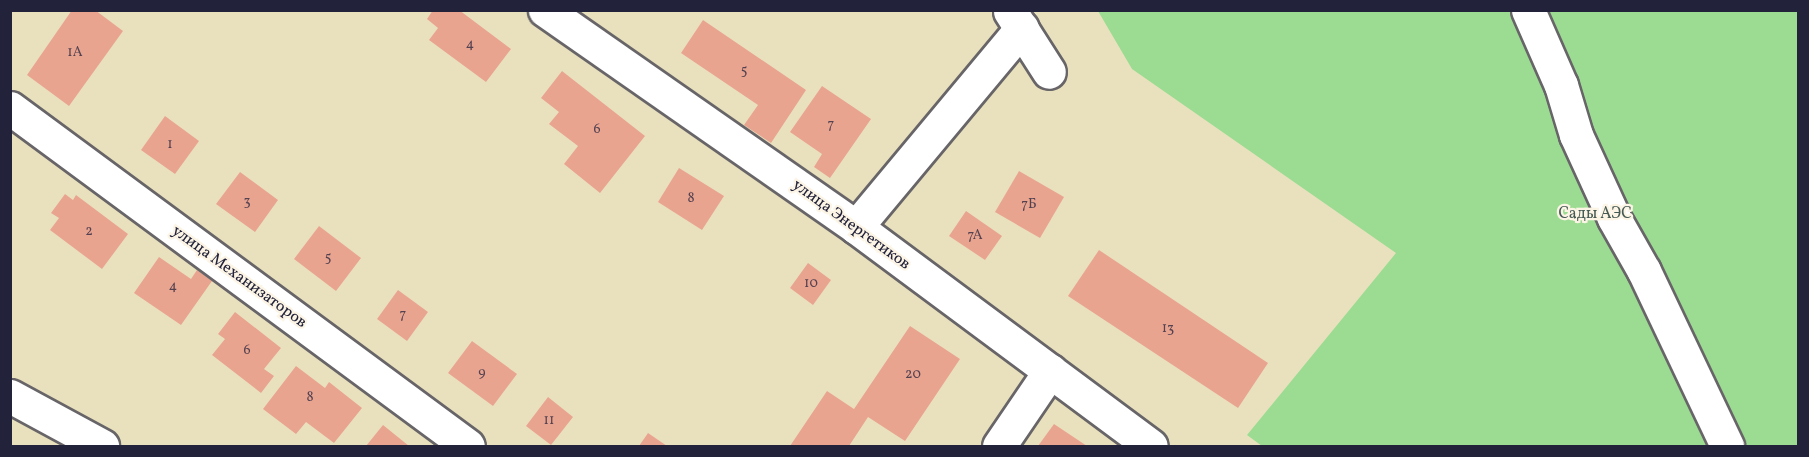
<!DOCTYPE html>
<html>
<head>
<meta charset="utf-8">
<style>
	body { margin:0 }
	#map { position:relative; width:1809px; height:457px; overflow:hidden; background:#e9e1bd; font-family:Vollkorn,serif }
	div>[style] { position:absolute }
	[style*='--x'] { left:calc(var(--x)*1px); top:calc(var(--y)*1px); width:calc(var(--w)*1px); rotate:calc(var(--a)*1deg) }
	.green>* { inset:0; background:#9bdc92 }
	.building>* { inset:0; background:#e9a490 }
	.roads { filter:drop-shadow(2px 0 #686568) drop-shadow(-2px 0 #686568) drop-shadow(0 2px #686568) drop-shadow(0 -2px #686568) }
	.minor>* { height:33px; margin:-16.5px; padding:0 16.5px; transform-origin:16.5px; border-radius:16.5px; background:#fff }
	span { translate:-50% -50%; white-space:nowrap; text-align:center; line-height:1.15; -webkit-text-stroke:4.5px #fcf5e5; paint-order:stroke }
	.number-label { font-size:14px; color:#544250 }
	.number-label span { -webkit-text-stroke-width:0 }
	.park-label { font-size:16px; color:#465a55 }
	.street-label { font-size:16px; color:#22223b }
	.frame { position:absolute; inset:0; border:12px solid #22223b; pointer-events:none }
</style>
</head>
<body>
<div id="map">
	<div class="green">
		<i style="clip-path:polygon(1098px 11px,1798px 11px,1798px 446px,1262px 446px,1247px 435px,1396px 253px,1132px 69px)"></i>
	</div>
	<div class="building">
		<i style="clip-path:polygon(72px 10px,95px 10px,123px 31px,69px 106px,27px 75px)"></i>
		<i style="clip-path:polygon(433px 10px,459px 10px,511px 49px,486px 82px,429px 40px,438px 28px,427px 19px)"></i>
		<i style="clip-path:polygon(703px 20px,806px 90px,771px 143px,744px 125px,758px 105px,681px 53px)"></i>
		<i style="clip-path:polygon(562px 71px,645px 136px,600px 193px,564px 164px,578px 146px,549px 124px,559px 112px,541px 98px)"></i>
		<i style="clip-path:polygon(822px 86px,871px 119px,830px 178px,814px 167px,822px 154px,790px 132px)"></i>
		<i style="clip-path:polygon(165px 116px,199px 141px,175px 174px,141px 150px)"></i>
		<i style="clip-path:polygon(679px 168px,724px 196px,702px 230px,658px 202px)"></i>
		<i style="clip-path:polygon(1019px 171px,1064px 197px,1040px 238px,995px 212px)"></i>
		<i style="clip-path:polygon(240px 172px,278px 200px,255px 232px,216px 204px)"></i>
		<i style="clip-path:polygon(65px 194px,73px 200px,76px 195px,128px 234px,102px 269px,50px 230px,59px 218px,51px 213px)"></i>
		<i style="clip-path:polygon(966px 211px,1002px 236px,985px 260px,949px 236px)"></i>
		<i style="clip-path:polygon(319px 226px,361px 258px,336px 291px,294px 259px)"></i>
		<i style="clip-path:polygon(1099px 250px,1268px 363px,1238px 408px,1068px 296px)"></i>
		<i style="clip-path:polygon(159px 257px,191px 279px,197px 270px,212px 281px,181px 325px,134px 293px)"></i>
		<i style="clip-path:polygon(808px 263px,831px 280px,813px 305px,790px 288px)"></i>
		<i style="clip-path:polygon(398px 290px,428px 312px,407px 341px,377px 319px)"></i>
		<i style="clip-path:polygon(235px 312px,281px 348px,264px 369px,274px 376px,261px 393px,212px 355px,225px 339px,218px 334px)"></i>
		<i style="clip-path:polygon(910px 326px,960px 359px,905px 441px,868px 417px,849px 446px,790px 446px,827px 391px,854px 409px)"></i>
		<i style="clip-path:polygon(472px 341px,517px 374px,493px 406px,448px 373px)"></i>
		<i style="clip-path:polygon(296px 366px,325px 388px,329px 382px,362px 408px,334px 443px,306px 422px,296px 434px,263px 409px)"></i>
		<i style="clip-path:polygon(548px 397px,573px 417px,551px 445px,526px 426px)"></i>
		<i style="clip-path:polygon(1054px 424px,1087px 446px,1038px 446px)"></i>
		<i style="clip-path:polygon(383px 425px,409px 446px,366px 446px)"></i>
		<i style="clip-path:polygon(648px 433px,667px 446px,639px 446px)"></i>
	</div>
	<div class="roads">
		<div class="minor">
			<i style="--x:545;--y:10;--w:379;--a:34.9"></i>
			<i style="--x:856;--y:227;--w:367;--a:36.6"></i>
			<i style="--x:1528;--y:10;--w:82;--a:66.3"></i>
			<i style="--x:1561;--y:85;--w:52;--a:73.3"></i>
			<i style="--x:1576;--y:135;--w:91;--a:65.4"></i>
			<i style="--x:1614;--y:218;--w:61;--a:60.5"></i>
			<i style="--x:1644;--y:271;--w:194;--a:64.6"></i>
			<i style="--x:1010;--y:11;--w:72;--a:57.4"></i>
			<i style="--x:10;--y:108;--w:569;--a:36.43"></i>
			<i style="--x:856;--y:227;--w:259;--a:-50.2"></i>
			<i style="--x:10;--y:396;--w:105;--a:28.5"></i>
			<i style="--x:999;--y:446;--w:91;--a:-55.8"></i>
		</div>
	</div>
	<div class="number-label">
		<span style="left:470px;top:45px">4</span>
		<span style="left:75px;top:53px">1А</span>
		<span style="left:744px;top:71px">5</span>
		<span style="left:831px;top:125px">7</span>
		<span style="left:597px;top:130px">6</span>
		<span style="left:170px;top:145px">1</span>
		<span style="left:691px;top:199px">8</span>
		<span style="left:247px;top:202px">3</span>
		<span style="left:1029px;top:205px">7Б</span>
		<span style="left:89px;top:232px">2</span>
		<span style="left:975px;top:236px">7А</span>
		<span style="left:328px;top:258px">5</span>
		<span style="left:811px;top:284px">10</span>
		<span style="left:173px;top:287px">4</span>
		<span style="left:403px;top:315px">7</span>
		<span style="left:1168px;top:329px">13</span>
		<span style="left:247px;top:351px">6</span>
		<span style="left:482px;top:373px">9</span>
		<span style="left:913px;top:375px">20</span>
		<span style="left:310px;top:398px">8</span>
		<span style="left:549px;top:421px">11</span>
	</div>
	<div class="park-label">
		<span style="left:1595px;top:214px">Сады АЭС</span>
	</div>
	<div class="street-label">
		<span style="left:851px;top:225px;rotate:36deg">улица Энергетиков</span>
		<span style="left:239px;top:277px;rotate:36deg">улица Механизаторов</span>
	</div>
	<div class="frame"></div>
</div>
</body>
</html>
